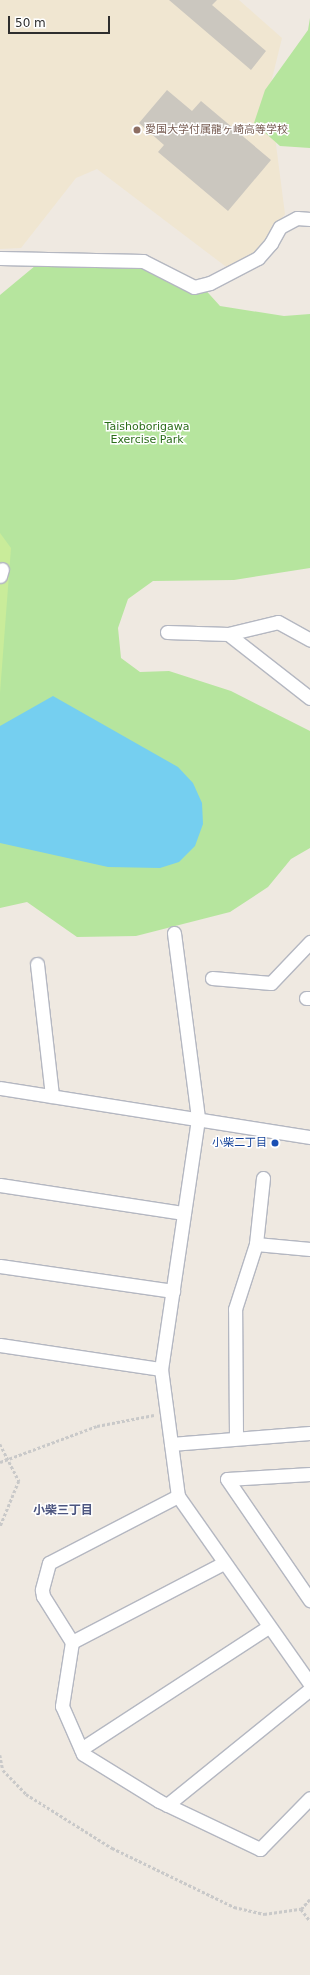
<!DOCTYPE html>
<html>
<head>
<meta charset="utf-8">
<style>
	body { margin:0 }
	#map { position:relative; width:310px; height:1975px; overflow:hidden; background:#efe9e1; font-family:"DejaVu Sans","Noto Sans JP",sans-serif }
	div>[style] { position:absolute }
	[style*='--x'] { left:calc(var(--x)*1px); top:calc(var(--y)*1px); width:calc(var(--w)*1px); rotate:calc(var(--a)*1deg) }
	.education>* { inset:0; background:#f0e6d1 }
	.green>* { inset:0; background:#b6e59e }
	.pitch>* { inset:0; background:#c9ec9a }
	.water>* { inset:0; background:#75cff0 }
	.building>* { inset:0; background:#cbc7bf }
	.path>* { height:2.5px; margin-top:-1.25px; transform-origin:0; background:repeating-linear-gradient(90deg,#c9c9c9 0 3px,transparent 0 5px) }
	.roads { filter:drop-shadow(1px 0 #b4b7c1) drop-shadow(-1px 0 #b4b7c1) drop-shadow(0 1px #b4b7c1) drop-shadow(0 -1px #b4b7c1) }
	.minor>* { height:13px; margin:-6.5px; padding:0 6.5px; transform-origin:6.5px; border-radius:6.5px; background:#fff }
	.dots>* { width:11px; height:11px; translate:-50% -50%; box-sizing:border-box; border:2px solid #fff; border-radius:50% }
	span { translate:-50% -50%; white-space:nowrap; text-align:center; line-height:1.15; -webkit-text-stroke:3px #fff; paint-order:stroke }
	.education-label { font-size:11px; color:#785e54 }
	.left { translate:0 -50%; text-align:left }
	.park-label { font-size:11px; color:#2c6e1b }
	.transit-label { font-size:11px; color:#164399 }
	.right { translate:-100% -50%; text-align:right }
	.neighbourhood-label { font-size:12px; color:#4d5680; font-weight:700 }
	.scale { position:absolute; left:8px; top:16px; width:102px; height:18px; box-sizing:border-box; border:2px solid #2e2e2e; border-top:0; padding-left:5px; font-size:12px; line-height:14px; white-space:nowrap; color:#2e2e2e; -webkit-text-stroke:3px #fff; paint-order:stroke }
</style>
</head>
<body>
<div id="map">
	<div class="education">
		<i style="clip-path:polygon(0 0,239px 0,282px 38px,269px 91px,285px 214px,272px 231px,263px 249px,229px 269px,97px 169px,76px 178px,21px 248px,0 249px)"></i>
	</div>
	<div class="green">
		<i style="clip-path:polygon(310px 18px,310px 148px,280px 146px,254px 123px,265px 90px,308px 30px)"></i>
		<i style="clip-path:polygon(47px 256px,159px 261px,201px 285px,220px 306px,284px 316px,310px 314px,310px 568px,234px 580px,153px 581px,128px 599px,118px 628px,121px 658px,140px 672px,169px 671px,231px 691px,310px 731px,310px 848px,291px 859px,268px 887px,230px 912px,136px 936px,77px 937px,27px 902px,0 908px,0 295px)"></i>
	</div>
	<div class="pitch">
		<i style="clip-path:polygon(0 533px,11px 548px,0 693px)"></i>
	</div>
	<div class="water">
		<i style="clip-path:polygon(53px 696px,178px 767px,193px 783px,202px 803px,203px 824px,195px 846px,179px 862px,160px 868px,108px 867px,0 843px,0 726px)"></i>
	</div>
	<div class="building">
		<i style="clip-path:polygon(169px 0,217px 0,212px 5px,266px 51px,251px 70px)"></i>
		<i style="clip-path:polygon(167px 90px,192px 111px,201px 101px,271px 160px,228px 211px,158px 152px,164px 145px,139px 123px)"></i>
	</div>
	<div class="path">
		<i style="--x:0;--y:1444;--w:42;--a:62.8"></i>
		<i style="--x:19;--y:1481;--w:50;--a:112.4"></i>
		<i style="--x:0;--y:1462;--w:103;--a:-20.4"></i>
		<i style="--x:97;--y:1426;--w:58;--a:-10.9"></i>
		<i style="--x:0;--y:1755;--w:15;--a:79"></i>
		<i style="--x:3;--y:1770;--w:33;--a:46"></i>
		<i style="--x:26;--y:1794;--w:102;--a:32.1"></i>
		<i style="--x:112;--y:1848;--w:136;--a:25.8"></i>
		<i style="--x:234;--y:1907;--w:31;--a:13"></i>
		<i style="--x:264;--y:1914;--w:37;--a:-8"></i>
		<i style="--x:301;--y:1909;--w:13;--a:-48"></i>
		<i style="--x:301;--y:1909;--w:15;--a:53"></i>
	</div>
	<div class="roads">
		<div class="minor">
			<i style="--x:0;--y:258;--w:143;--a:1.2"></i>
			<i style="--x:143;--y:261;--w:57;--a:27"></i>
			<i style="--x:194;--y:287;--w:16;--a:-14"></i>
			<i style="--x:210;--y:283;--w:54;--a:-27.5"></i>
			<i style="--x:258;--y:258;--w:20;--a:-49"></i>
			<i style="--x:271;--y:243;--w:18;--a:-61"></i>
			<i style="--x:280;--y:227;--w:19;--a:-28"></i>
			<i style="--x:297;--y:218;--w:13;--a:4"></i>
			<i style="--x:0;--y:576;--w:7;--a:-74"></i>
			<i style="--x:167;--y:632;--w:61;--a:1.9"></i>
			<i style="--x:228;--y:634;--w:51;--a:-13.5"></i>
			<i style="--x:278;--y:622;--w:37;--a:29"></i>
			<i style="--x:228;--y:634;--w:104;--a:38"></i>
			<i style="--x:174;--y:933;--w:188;--a:82.6"></i>
			<i style="--x:198;--y:1119;--w:253;--a:98.4"></i>
			<i style="--x:161;--y:1369;--w:128;--a:82.4"></i>
			<i style="--x:178;--y:1496;--w:230;--a:54.9"></i>
			<i style="--x:37;--y:964;--w:133;--a:83.5"></i>
			<i style="--x:212;--y:978;--w:59;--a:4.8"></i>
			<i style="--x:271;--y:983;--w:57;--a:-46.4"></i>
			<i style="--x:306;--y:998;--w:4;--a:0"></i>
			<i style="--x:0;--y:1088;--w:314;--a:9"></i>
			<i style="--x:263;--y:1178;--w:66;--a:96.1"></i>
			<i style="--x:256;--y:1244;--w:54;--a:5.3"></i>
			<i style="--x:0;--y:1185;--w:186;--a:8.7"></i>
			<i style="--x:0;--y:1266;--w:175;--a:8.2"></i>
			<i style="--x:0;--y:1345;--w:163;--a:8.5"></i>
			<i style="--x:236;--y:1437;--w:128;--a:-90.4"></i>
			<i style="--x:235;--y:1309;--w:68;--a:-72.1"></i>
			<i style="--x:171;--y:1444;--w:139;--a:-4.5"></i>
			<i style="--x:310;--y:1474;--w:83;--a:176.6"></i>
			<i style="--x:227;--y:1479;--w:147;--a:55.6"></i>
			<i style="--x:178;--y:1496;--w:145;--a:152.6"></i>
			<i style="--x:49;--y:1563;--w:28;--a:105"></i>
			<i style="--x:42;--y:1590;--w:6;--a:81"></i>
			<i style="--x:43;--y:1596;--w:54;--a:57.8"></i>
			<i style="--x:72;--y:1642;--w:65;--a:98.9"></i>
			<i style="--x:62;--y:1706;--w:52;--a:66.4"></i>
			<i style="--x:83;--y:1754;--w:89;--a:31.7"></i>
			<i style="--x:159;--y:1801;--w:112;--a:25.4"></i>
			<i style="--x:260;--y:1849;--w:71;--a:-45.6"></i>
			<i style="--x:72;--y:1642;--w:171;--a:-27.5"></i>
			<i style="--x:81;--y:1749;--w:223;--a:-33.1"></i>
			<i style="--x:167;--y:1805;--w:184;--a:-39"></i>
		</div>
	</div>
	<div class="dots">
		<i style="left:137px;top:130px;background:#8d6e63"></i>
		<i style="left:275px;top:1143px;background:#1a4fb4"></i>
	</div>
	<div class="education-label">
		<span class="left" style="left:145px;top:130px">愛国大学付属龍ヶ崎高等学校</span>
	</div>
	<div class="park-label">
		<span style="left:147px;top:434px">Taishoborigawa<br>Exercise Park</span>
	</div>
	<div class="transit-label">
		<span class="right" style="left:267px;top:1143px">小柴二丁目</span>
	</div>
	<div class="neighbourhood-label">
		<span style="left:63px;top:1511px">小柴三丁目</span>
	</div>
	<div class="scale">50 m</div>
</div>
</body>
</html>
